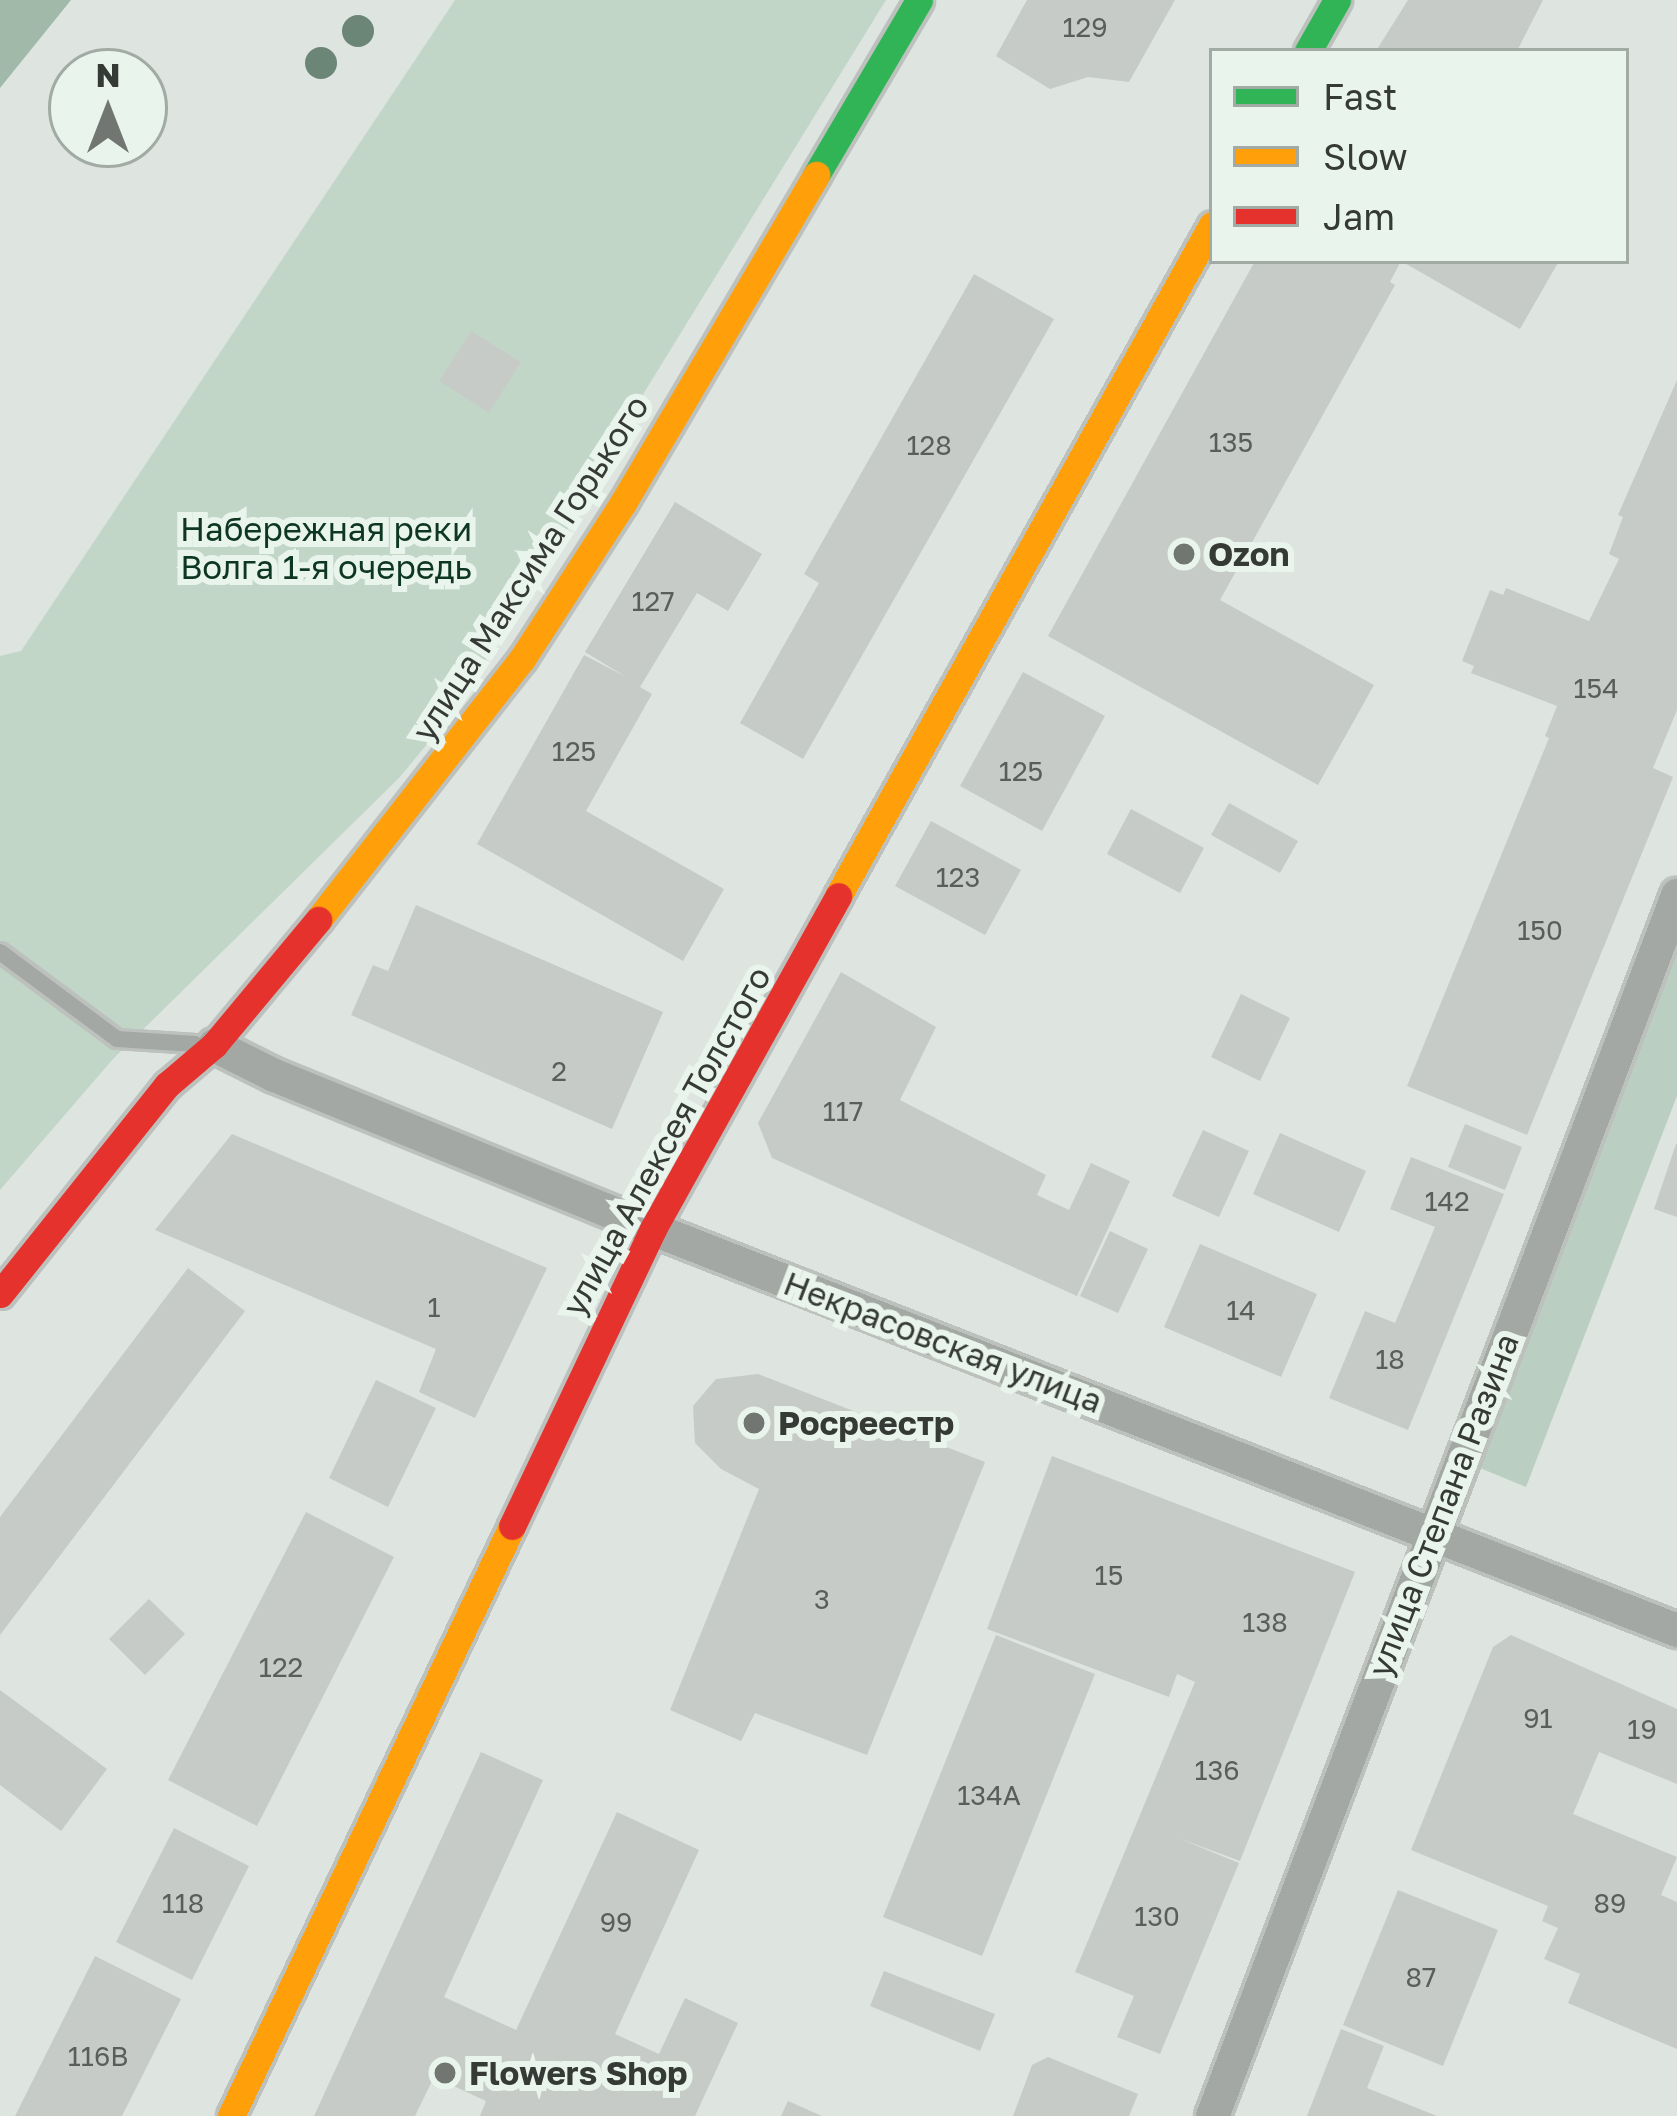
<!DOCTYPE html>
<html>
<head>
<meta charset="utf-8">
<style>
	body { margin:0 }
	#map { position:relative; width:1677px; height:2116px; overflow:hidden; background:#dee4e0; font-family:"Golos Text",sans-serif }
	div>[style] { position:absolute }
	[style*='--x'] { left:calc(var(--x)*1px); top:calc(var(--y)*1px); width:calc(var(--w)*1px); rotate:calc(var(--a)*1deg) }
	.green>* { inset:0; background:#c2d6c8 }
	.forest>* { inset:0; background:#bacfc1 }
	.water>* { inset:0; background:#a0b9a8 }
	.building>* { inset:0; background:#c6cbc7 }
	.roads { filter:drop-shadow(3px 0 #bdc1be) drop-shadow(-3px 0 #bdc1be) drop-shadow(0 3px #bdc1be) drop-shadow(0 -3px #bdc1be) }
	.lane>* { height:16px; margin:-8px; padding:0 8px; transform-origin:8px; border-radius:8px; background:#a3a8a4 }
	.street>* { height:33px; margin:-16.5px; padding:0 16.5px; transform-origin:16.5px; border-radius:16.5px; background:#a3a8a4 }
	.fast>* { height:27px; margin:-13.5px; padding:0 13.5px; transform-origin:13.5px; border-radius:13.5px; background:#30b455 }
	.slow>* { height:27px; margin:-13.5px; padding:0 13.5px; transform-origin:13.5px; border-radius:13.5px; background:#ff9f0a }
	.jam>* { height:27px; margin:-13.5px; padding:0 13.5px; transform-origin:13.5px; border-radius:13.5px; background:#e5322d }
	.trees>* { width:32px; height:32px; margin:-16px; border-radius:50%; background:#6b8576 }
	.dots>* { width:33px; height:33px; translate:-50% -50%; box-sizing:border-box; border:6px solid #e9f4ec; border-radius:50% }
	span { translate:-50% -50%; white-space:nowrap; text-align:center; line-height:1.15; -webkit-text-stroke:12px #e9f4ec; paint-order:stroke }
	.number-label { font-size:27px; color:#5a5e5b }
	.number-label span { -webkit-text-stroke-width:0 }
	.park-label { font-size:33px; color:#0d3720 }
	.poi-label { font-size:33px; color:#363a37; font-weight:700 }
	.left { translate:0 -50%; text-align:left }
	.street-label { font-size:33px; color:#363a37 }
	.legend { position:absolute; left:1209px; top:48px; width:420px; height:216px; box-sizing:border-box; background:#e9f4ec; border:3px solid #a1aaa4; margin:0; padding:15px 21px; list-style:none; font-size:36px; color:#363a37 }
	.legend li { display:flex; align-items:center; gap:24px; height:60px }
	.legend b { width:60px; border:3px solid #a1aaa4 }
	.north { position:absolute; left:48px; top:48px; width:120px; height:120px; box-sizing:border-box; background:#e9f4ec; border:3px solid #a1aaa4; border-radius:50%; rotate:0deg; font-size:33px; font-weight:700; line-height:48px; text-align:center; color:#363a37 }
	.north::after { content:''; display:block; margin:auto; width:42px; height:54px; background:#717672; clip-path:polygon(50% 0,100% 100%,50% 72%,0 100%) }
</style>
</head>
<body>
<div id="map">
	<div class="green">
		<i style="clip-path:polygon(455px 0,886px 0,642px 396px,558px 546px,447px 720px,399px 778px,113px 1059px,0 1190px,0 656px,21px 651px)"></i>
	</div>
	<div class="forest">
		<i style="clip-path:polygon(1677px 947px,1677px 1096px,1526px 1487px,1475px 1466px)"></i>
	</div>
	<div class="water">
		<i style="clip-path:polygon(0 0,71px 0,0 88px)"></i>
	</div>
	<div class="building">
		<i style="clip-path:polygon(1027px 0,1175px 0,1129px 82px,1088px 77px,1050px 89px,996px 56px)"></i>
		<i style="clip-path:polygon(1408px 0,1543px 0,1517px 51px,1376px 51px)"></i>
		<i style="clip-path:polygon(1255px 261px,1559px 261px,1520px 329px,1401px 261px,1390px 282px,1395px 285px,1220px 600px,1374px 685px,1318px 785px,1048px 636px)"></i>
		<i style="clip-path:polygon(974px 274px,1054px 319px,803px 759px,740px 723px,819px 583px,804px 574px)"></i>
		<i style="clip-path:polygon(471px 331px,521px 362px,489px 413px,439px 381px)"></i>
		<i style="clip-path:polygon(1677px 380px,1677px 710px,1653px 768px,1673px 777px,1527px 1135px,1407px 1086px,1549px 738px,1545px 736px,1557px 706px,1471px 673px,1474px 666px,1462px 661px,1490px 590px,1503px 595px,1506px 588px,1589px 621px,1619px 559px,1609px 554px,1623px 517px,1618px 515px)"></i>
		<i style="clip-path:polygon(675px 502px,762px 554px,728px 611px,697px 593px,640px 687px,652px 694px,586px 811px,724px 889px,683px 961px,477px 844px,584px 655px,626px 677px,585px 652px)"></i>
		<i style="clip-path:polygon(1023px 672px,1105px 716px,1042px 831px,960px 786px)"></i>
		<i style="clip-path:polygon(1229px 803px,1298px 841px,1280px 873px,1211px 835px)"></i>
		<i style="clip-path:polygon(1131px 809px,1204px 848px,1180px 893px,1107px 854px)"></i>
		<i style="clip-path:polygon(931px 821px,1021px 870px,985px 935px,895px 886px)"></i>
		<i style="clip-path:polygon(416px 905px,663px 1012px,612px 1129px,351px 1015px,373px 965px,388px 971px)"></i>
		<i style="clip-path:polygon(841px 972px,936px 1027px,900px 1100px,1046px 1175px,1037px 1195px,1069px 1210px,1091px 1163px,1130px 1181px,1077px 1296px,772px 1158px,758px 1123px)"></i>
		<i style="clip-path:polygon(1241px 994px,1290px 1018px,1260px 1081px,1211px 1057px)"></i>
		<i style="clip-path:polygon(1465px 1124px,1522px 1147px,1505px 1190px,1448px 1167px)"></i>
		<i style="clip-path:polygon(1203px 1130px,1249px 1151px,1219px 1217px,1172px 1196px)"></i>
		<i style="clip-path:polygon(1280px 1133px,1366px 1171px,1339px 1232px,1253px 1194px)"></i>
		<i style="clip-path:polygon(232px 1134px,547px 1268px,475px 1418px,419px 1392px,436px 1349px,155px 1230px)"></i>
		<i style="clip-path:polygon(1676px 1144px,1677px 1144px,1677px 1217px,1654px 1209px)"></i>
		<i style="clip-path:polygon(1411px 1157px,1504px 1194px,1408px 1430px,1329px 1398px,1365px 1311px,1395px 1323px,1435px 1227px,1390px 1209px)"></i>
		<i style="clip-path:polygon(1110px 1231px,1148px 1249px,1118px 1313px,1080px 1296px)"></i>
		<i style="clip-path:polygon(1200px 1244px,1317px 1294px,1281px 1377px,1164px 1327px)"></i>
		<i style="clip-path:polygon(188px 1268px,245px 1311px,0 1635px,0 1517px)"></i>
		<i style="clip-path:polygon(758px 1374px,985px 1462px,867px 1755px,755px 1713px,741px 1741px,670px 1710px,759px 1489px,721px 1469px,695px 1443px,693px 1406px,716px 1379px)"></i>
		<i style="clip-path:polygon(376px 1380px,436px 1408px,388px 1507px,329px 1478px)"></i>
		<i style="clip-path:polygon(1052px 1456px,1355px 1572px,1240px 1861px,1178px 1838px,1239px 1863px,1160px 2054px,1117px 2037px,1134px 1996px,1075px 1972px,1195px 1682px,1177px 1674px,1169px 1697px,987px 1629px)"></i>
		<i style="clip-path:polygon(306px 1512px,394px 1557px,257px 1826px,168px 1780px)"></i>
		<i style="clip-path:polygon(149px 1599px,185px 1634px,145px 1675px,109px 1639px)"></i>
		<i style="clip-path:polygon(996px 1635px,1095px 1674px,982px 1956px,883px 1917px)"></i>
		<i style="clip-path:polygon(1511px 1635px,1677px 1709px,1677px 1784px,1599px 1752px,1573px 1814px,1677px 1857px,1661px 1895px,1677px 1902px,1677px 2049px,1568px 2003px,1580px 1974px,1544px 1959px,1558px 1928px,1542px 1921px,1548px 1906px,1411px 1850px,1493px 1647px)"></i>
		<i style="clip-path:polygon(0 1690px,107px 1769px,61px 1831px,0 1785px)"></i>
		<i style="clip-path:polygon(481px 1752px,543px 1780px,444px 1997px,516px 2030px,617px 1812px,699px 1850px,615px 2034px,659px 2054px,685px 1998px,738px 2023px,695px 2116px,480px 2116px,486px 2101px,434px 2077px,415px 2116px,314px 2116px)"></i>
		<i style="clip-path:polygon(174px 1828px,249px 1866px,192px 1980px,116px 1942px)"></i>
		<i style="clip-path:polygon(1398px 1890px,1498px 1930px,1443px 2066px,1343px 2025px)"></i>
		<i style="clip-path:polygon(95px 1956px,181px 1999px,122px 2116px,15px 2116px)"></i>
		<i style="clip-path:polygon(884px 1971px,995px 2014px,980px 2051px,870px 2006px)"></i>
		<i style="clip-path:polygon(1341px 2029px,1384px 2046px,1367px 2088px,1437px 2116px,1307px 2116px)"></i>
		<i style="clip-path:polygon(1048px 2057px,1138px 2094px,1129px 2116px,1013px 2116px,1032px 2065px)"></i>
		<i style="clip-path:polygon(788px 2101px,822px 2116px,781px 2116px)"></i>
	</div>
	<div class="roads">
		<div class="lane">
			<i style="--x:0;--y:952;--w:146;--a:36.6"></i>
			<i style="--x:117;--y:1039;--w:78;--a:3.7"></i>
		</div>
		<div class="street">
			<i style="--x:214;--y:1045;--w:67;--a:26.6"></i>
			<i style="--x:274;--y:1075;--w:409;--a:22.1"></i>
			<i style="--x:653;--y:1229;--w:1100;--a:21.39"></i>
			<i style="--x:1212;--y:2116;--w:1307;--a:-69.15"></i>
		</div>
		<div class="fast">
			<i style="--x:1308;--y:51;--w:59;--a:-60.4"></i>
			<i style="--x:816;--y:175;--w:203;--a:-59.5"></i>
		</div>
		<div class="slow">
			<i style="--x:838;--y:896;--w:768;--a:-60.87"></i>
			<i style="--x:318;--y:920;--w:331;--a:-52"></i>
			<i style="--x:522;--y:659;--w:186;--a:-57.1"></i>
			<i style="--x:623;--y:503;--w:381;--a:-59.5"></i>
			<i style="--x:231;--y:2116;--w:653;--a:-64.53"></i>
		</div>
		<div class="jam">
			<i style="--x:0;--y:1294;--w:268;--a:-51.4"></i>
			<i style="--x:167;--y:1085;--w:62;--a:-40.4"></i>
			<i style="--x:214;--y:1045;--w:163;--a:-50.2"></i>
			<i style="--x:512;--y:1526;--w:329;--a:-64.6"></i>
			<i style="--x:653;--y:1229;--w:381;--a:-60.9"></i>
		</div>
	</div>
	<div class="trees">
		<i style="left:358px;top:31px"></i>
		<i style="left:321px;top:63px"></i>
	</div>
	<div class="dots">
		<i style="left:1184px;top:554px;background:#717672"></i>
		<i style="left:754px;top:1423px;background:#717672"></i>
		<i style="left:445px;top:2073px;background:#717672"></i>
	</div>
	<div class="number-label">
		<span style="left:1085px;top:28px">129</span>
		<span style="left:1231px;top:443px">135</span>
		<span style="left:929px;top:446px">128</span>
		<span style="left:653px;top:602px">127</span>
		<span style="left:1596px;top:689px">154</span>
		<span style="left:574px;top:752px">125</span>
		<span style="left:1021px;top:772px">125</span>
		<span style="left:958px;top:878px">123</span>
		<span style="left:1540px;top:931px">150</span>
		<span style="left:559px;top:1072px">2</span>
		<span style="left:843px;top:1112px">117</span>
		<span style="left:1447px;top:1202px">142</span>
		<span style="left:434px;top:1308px">1</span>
		<span style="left:1241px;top:1311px">14</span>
		<span style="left:1390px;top:1360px">18</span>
		<span style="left:1109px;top:1576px">15</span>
		<span style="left:822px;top:1600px">3</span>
		<span style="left:1265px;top:1623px">138</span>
		<span style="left:281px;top:1668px">122</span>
		<span style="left:1538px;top:1719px">91</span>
		<span style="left:1642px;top:1730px">19</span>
		<span style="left:1217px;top:1771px">136</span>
		<span style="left:989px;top:1796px">134А</span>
		<span style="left:183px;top:1904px">118</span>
		<span style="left:1610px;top:1904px">89</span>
		<span style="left:1157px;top:1917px">130</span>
		<span style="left:616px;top:1923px">99</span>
		<span style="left:1421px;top:1978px">87</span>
		<span style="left:98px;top:2057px">116В</span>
	</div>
	<div class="park-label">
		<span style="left:326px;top:548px">Набережная реки<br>Волга 1-я очередь</span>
	</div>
	<div class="poi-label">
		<span class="left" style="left:1208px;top:554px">Ozon</span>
		<span class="left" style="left:778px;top:1423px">Росреестр</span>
		<span class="left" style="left:469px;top:2073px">Flowers Shop</span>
	</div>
	<div class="street-label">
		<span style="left:530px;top:568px;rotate:-57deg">улица Максима Горького</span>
		<span style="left:666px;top:1141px;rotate:-61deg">улица Алексея Толстого</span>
		<span style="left:943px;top:1342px;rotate:21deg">Некрасовская улица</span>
		<span style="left:1443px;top:1505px;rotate:-69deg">улица Степана Разина</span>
	</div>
	<ul class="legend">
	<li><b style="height:15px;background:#30b455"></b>Fast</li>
	<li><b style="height:15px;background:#ff9f0a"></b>Slow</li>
	<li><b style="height:15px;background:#e5322d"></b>Jam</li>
	</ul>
	<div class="north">N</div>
</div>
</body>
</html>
